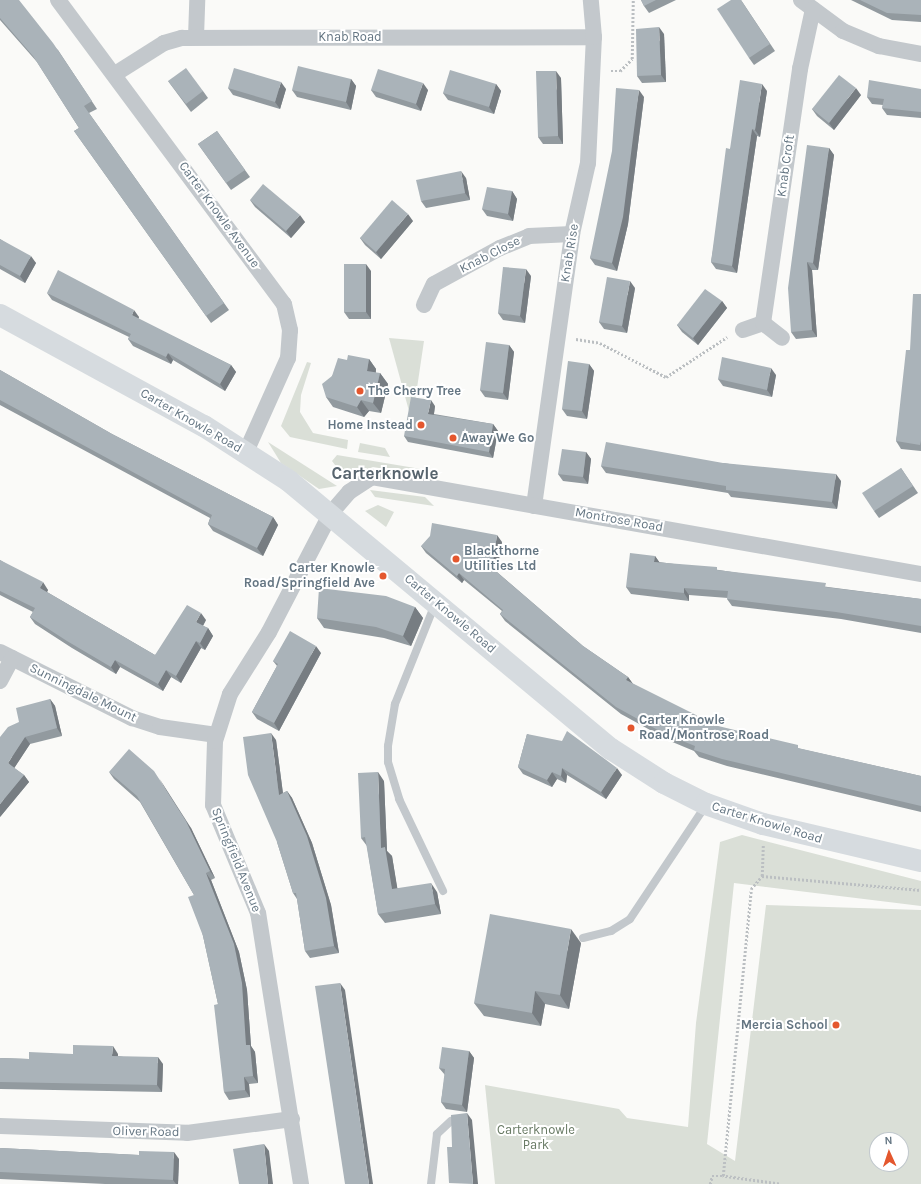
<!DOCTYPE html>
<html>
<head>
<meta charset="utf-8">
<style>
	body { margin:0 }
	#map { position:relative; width:921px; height:1184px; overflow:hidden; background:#fafaf8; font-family:Karla,sans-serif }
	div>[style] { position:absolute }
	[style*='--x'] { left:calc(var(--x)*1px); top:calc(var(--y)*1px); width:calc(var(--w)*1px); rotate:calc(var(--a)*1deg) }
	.green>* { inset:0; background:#dadfd7 }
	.path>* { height:2.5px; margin-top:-1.25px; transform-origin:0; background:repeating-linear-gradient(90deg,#bbbfc2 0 2px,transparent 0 4px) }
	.lane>* { height:8px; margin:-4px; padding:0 4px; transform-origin:4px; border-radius:4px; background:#c3c8cc }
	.street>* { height:16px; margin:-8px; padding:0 8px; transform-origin:8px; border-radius:8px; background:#c3c8cc }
	.secondary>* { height:22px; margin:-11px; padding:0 11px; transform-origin:11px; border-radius:11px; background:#d6dbdf }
	.wall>* { inset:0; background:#929a9f }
	.shaded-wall>* { inset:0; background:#777d82 }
	.building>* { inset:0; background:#aab3b9 }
	.dots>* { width:11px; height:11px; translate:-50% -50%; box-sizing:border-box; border:2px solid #fff; border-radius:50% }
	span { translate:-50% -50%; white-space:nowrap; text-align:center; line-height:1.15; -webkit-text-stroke:4px #fff; paint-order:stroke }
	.street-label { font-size:13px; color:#657683 }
	.poi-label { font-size:13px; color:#657683; font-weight:700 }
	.left { translate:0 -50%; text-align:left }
	.right { translate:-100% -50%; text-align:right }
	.park-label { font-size:13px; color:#687a64 }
	.district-label { font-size:17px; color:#57646e; font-weight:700 }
	.north { position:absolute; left:869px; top:1132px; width:40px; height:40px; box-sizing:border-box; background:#fff; border:1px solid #c1c8cd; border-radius:50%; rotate:357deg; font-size:11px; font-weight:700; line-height:16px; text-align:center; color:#657683 }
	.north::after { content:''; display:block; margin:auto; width:14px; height:18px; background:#e4572e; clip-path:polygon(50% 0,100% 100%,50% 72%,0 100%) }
</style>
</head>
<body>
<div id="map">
	<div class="green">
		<i style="clip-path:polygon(389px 338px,424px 341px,413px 415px,409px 411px)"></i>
		<i style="clip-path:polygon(307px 362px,311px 363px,301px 395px,300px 412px,313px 433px,348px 440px,347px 449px,290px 437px,281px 426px)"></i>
		<i style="clip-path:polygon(268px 442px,337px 486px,319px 489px,281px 463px)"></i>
		<i style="clip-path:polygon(360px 443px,385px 448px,390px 457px,358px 452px)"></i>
		<i style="clip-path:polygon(337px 455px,439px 472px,438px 478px,373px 467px,345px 478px,332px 461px)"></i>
		<i style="clip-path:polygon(370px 490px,425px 497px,434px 506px,375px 497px)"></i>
		<i style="clip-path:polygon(378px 505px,394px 512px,386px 527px,365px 511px)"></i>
		<i style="clip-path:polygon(evenodd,742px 835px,921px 881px,921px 906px,734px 883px,707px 1144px,735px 1161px,766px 905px,921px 910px,921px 1184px,495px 1184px,485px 1085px,619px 1109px,627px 1118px,688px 1127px,696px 1023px,720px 842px,742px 835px,877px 1140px,901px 1140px,901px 1164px,877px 1164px,877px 1140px)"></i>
	</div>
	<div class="path">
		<i style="--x:611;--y:71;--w:9;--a:0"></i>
		<i style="--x:620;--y:71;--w:17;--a:-45"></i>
		<i style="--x:632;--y:59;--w:59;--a:-89"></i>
		<i style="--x:576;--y:339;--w:24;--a:9"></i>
		<i style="--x:600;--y:343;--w:74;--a:27.3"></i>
		<i style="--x:666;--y:377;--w:73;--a:-33.3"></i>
		<i style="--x:762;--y:876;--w:31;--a:-88"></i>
		<i style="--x:710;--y:1184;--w:8;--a:-76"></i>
		<i style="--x:712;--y:1176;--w:11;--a:0"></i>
		<i style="--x:779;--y:1184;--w:57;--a:-171.9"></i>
		<i style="--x:723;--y:1176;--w:288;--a:-84.4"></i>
		<i style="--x:751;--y:889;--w:17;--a:-50"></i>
		<i style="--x:762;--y:876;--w:160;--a:5"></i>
	</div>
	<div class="lane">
		<i style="--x:435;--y:604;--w:108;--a:111.8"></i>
		<i style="--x:395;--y:704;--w:43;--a:99.5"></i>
		<i style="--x:388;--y:746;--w:16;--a:90"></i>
		<i style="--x:388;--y:762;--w:39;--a:73"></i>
		<i style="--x:399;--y:799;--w:102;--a:64.4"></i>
		<i style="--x:583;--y:938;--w:29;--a:-14"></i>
		<i style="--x:611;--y:931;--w:22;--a:-32"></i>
		<i style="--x:630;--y:919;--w:137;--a:-56.3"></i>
		<i style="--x:431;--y:1184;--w:50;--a:-83.2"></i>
		<i style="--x:437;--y:1134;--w:19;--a:-43"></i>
	</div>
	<div class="street">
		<i style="--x:58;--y:0;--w:379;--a:53.4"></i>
		<i style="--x:284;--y:304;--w:27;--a:77"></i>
		<i style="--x:290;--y:330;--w:28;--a:94"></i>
		<i style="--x:288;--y:358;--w:103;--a:114.1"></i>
		<i style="--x:801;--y:0;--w:52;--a:36.4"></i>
		<i style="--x:843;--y:31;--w:39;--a:23"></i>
		<i style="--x:879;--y:46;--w:43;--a:10.8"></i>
		<i style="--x:196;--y:37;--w:37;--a:-88"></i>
		<i style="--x:115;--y:74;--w:58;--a:-32.3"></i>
		<i style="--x:164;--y:43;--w:19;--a:-16"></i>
		<i style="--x:182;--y:38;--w:412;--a:-0.1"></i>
		<i style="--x:424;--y:305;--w:23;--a:-65"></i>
		<i style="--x:434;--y:284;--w:75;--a:-28.6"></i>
		<i style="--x:500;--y:248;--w:31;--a:-22"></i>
		<i style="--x:529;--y:236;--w:43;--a:-2.7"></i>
		<i style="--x:763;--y:323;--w:24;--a:38"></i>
		<i style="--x:743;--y:330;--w:21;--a:-19"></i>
		<i style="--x:763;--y:323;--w:257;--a:-81.7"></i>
		<i style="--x:800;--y:69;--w:61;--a:-77.8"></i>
		<i style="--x:534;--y:506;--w:275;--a:-82"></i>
		<i style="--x:572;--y:234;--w:73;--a:-77.3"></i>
		<i style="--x:588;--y:163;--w:126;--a:-87.3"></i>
		<i style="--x:594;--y:37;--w:37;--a:-95"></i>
		<i style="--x:0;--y:652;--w:148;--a:26.6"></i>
		<i style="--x:132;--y:718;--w:29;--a:18"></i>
		<i style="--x:160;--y:727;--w:57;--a:8.1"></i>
		<i style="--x:0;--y:681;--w:26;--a:-62"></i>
		<i style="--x:0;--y:1126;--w:187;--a:2.1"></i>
		<i style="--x:187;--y:1133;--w:106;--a:-7.6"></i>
		<i style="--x:301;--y:1184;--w:274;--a:-99"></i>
		<i style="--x:258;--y:913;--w:117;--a:-112.6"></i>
		<i style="--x:213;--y:805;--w:64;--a:-88.2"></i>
		<i style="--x:215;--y:741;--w:49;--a:-72.3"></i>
		<i style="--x:230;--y:694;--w:73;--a:-57.8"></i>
		<i style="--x:269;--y:632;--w:134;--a:-62.5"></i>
		<i style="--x:331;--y:513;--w:28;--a:-49"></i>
		<i style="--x:349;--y:492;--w:27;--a:-33"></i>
		<i style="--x:372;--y:477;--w:558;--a:10.02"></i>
	</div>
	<div class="secondary">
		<i style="--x:0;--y:315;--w:232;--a:28.6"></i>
		<i style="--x:204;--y:426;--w:101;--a:32.9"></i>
		<i style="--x:289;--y:481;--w:419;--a:39.8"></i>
		<i style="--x:611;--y:749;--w:63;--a:32.7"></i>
		<i style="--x:664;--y:783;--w:47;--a:26.6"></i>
		<i style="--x:706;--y:804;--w:60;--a:19.3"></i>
		<i style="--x:763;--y:824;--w:162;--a:13.2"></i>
	</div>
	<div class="wall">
		<i style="clip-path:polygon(0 0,58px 50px,97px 109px,89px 113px,229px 310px,211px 323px,74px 131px,79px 128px,37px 62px,0 20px)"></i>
		<i style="clip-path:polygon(641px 0,676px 0,649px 13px,644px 6px)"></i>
		<i style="clip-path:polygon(741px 0,775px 51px,754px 65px,749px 58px)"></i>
		<i style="clip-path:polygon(851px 0,921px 0,921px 22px,892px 20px)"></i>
		<i style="clip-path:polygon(664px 34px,666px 82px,642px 83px,637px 76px)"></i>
		<i style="clip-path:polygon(561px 78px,563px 144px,543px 144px,538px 137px)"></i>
		<i style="clip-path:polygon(351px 79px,356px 86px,351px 110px,297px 97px,292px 90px)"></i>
		<i style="clip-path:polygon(168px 81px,203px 91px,208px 98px,191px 112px)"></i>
		<i style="clip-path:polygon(496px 84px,501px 91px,494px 114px,448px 100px,443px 93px)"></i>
		<i style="clip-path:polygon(228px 88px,286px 89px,280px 109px,233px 95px)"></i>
		<i style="clip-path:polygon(921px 89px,921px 118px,887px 115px,882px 108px,883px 105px,872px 104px,867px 97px)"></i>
		<i style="clip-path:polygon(371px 90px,428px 90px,421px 111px,376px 97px)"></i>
		<i style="clip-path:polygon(767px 91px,760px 137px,757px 136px,737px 273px,716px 269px,711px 262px,730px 149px)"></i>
		<i style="clip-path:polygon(861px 95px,834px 130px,817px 116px,812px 109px)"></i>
		<i style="clip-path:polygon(644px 97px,628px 224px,617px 271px,595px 265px,590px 258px)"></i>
		<i style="clip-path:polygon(217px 131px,250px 177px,231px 190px,198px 144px)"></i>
		<i style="clip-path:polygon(829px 148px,834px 155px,818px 270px,812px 270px,817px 337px,796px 339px,791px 332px)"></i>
		<i style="clip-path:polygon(466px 178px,470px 200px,426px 208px,421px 201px)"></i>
		<i style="clip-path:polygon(512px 191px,517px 199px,513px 221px,487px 216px,482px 209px)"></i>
		<i style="clip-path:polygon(250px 200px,305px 222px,291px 238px,255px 207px)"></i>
		<i style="clip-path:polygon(413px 221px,381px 259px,365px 245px,360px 238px)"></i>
		<i style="clip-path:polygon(0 239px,36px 263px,25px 283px,0 269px)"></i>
		<i style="clip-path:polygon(371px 271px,371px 319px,349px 319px,344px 312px)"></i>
		<i style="clip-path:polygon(531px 276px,525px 323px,503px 320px,498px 313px)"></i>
		<i style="clip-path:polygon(635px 288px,627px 333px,604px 329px,599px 322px)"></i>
		<i style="clip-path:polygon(47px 293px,139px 317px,138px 319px,231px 365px,236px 372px,225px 391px,173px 360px,171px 364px,133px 346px,128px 339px,129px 337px,52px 300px)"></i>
		<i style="clip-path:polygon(921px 294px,921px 451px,901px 449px,896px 441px)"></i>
		<i style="clip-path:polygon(722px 301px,727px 308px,698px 345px,682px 332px,677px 325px)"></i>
		<i style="clip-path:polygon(509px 345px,514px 352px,508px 400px,485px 397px,480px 390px)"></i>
		<i style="clip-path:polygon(369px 359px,376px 369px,376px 373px,380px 373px,388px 384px,381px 413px,369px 411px,364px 417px,333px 407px,326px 397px,332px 376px,347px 360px)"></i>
		<i style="clip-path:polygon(589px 364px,594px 371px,587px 419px,567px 416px,562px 409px)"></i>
		<i style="clip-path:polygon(0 370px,112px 434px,273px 517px,278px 525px,263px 556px,213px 531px,208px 524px,210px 518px,0 405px)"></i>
		<i style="clip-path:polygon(776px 375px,772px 397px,723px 386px,718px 379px)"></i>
		<i style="clip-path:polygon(435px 406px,434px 414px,493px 424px,498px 431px,493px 458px,408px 442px,404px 436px)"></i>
		<i style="clip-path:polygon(586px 452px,591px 459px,588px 484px,563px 481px,558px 474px)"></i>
		<i style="clip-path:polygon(723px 463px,841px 481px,837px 509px,731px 497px,728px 493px,606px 473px,601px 466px)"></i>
		<i style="clip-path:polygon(901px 468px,918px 493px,879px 518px,874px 511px)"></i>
		<i style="clip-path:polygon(502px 542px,497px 572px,583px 646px,628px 677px,633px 684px,701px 722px,801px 749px,921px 776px,921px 812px,727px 766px,699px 757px,694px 751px,670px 741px,621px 714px,505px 621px,500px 614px,502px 611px,464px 580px,462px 583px,426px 553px,421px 546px)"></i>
		<i style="clip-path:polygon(655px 556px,659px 562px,719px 570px,828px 587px,921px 599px,921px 633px,841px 619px,732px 606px,727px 599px,728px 598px,689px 595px,689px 601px,631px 594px,626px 587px)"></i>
		<i style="clip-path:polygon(0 560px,48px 590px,47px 592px,155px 655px,206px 620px,203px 626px,208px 628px,213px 636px,205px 650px,201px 648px,181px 683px,171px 677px,163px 691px,120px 667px,116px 674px,72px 648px,35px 624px,30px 617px,33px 612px,0 595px)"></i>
		<i style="clip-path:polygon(415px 607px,423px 618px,411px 646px,384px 638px,324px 628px,317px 618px)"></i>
		<i style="clip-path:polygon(321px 653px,279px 731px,257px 719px,252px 712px,277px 666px,273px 661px)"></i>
		<i style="clip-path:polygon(50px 699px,55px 706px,62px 736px,30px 744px,14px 768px,24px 775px,29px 782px,0 817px,19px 722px)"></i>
		<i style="clip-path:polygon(527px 734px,622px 775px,606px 799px,567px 775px,566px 783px,557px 779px,552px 787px,523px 774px,518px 767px)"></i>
		<i style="clip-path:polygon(276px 740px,283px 793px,287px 791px,292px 798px,312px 843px,331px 905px,339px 953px,310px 958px,305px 951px,297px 899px,293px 893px,277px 842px)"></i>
		<i style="clip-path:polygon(109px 772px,191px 828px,215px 878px,211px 880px,239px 952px,247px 990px,251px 1046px,255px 1052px,258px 1083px,249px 1084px,250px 1097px,229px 1100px,224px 1092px,218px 1004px,194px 895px,140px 802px,114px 779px)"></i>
		<i style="clip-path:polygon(384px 781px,387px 851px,392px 856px,397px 888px,437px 892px,441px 914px,385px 923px,378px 914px,367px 846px,361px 838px)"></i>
		<i style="clip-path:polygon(581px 943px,569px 1009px,545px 1004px,541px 1026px,484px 1016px,474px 1003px)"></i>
		<i style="clip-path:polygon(469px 1051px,474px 1058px,467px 1112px,446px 1109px,441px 1102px,445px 1075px,439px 1068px)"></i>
		<i style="clip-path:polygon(73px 1054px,118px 1054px,118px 1056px,163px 1064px,162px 1092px,0 1089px,0 1058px,29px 1059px)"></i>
		<i style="clip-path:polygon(0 1148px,139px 1155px,179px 1159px,178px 1184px,105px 1184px,0 1179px)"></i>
	</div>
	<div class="shaded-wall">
		<i style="clip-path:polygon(659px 27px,664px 34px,666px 82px,661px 75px)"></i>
		<i style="clip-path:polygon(556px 71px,561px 78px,563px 144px,558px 136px)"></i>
		<i style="clip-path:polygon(351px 79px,356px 86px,351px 110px,346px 102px)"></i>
		<i style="clip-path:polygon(281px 82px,286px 89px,280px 109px,275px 102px)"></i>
		<i style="clip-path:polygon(423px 83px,428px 90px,421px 111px,416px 104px)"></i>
		<i style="clip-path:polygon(496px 84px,501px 91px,494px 114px,489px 107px)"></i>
		<i style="clip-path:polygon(762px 84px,767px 91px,760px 137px,755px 130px)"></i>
		<i style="clip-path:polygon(856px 88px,861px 95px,834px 130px,829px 123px)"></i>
		<i style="clip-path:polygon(639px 90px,644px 97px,628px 224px,617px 271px,612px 263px)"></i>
		<i style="clip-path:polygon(752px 129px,757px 136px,737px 273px,732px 266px)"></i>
		<i style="clip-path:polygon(829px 148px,834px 155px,818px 270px,813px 263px)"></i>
		<i style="clip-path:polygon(461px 171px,466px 178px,470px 200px,465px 193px)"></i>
		<i style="clip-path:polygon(512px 191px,517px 199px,513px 221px,508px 214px)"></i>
		<i style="clip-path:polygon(408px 214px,413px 221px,381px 259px,376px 252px)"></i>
		<i style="clip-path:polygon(300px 215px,305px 222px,291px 238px,286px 231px)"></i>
		<i style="clip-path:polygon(31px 256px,36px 263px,25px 283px,20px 276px)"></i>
		<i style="clip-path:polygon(807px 262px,812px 270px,817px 337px,812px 330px)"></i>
		<i style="clip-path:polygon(366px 264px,371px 271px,371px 319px,366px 312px)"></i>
		<i style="clip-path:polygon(526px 269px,531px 276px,525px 323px,520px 316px)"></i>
		<i style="clip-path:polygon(630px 281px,635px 288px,627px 333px,622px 326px)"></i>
		<i style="clip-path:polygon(722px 301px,727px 308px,698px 345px,693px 338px)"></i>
		<i style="clip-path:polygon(134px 310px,139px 317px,137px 322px,132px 315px)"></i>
		<i style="clip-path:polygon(509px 345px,514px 352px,508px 400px,503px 393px)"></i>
		<i style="clip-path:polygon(168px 353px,173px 360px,171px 364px,166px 357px)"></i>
		<i style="clip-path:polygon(369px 359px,376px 369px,374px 382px,367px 371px)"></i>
		<i style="clip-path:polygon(589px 364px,594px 371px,587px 419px,582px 411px)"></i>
		<i style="clip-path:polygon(231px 365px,236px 372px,225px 391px,220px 384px)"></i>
		<i style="clip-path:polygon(771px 368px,776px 375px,772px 397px,767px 390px)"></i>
		<i style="clip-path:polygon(380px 373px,388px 384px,381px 413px,373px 403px)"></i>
		<i style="clip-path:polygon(361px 400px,369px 411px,364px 417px,357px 407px)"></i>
		<i style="clip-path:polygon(431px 400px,435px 406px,433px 420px,428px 414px)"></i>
		<i style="clip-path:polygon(493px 424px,498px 431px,493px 458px,489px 452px)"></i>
		<i style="clip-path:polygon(586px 452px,591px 459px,588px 484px,583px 477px)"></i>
		<i style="clip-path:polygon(836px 474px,841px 481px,837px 509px,832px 502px)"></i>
		<i style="clip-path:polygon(273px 517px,278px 525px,263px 556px,257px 548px)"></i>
		<i style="clip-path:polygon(497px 535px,502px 542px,496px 575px,492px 568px)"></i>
		<i style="clip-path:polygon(655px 556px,660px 563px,654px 562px)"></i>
		<i style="clip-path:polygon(459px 573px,464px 580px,462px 583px,457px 576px)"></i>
		<i style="clip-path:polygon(43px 582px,48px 590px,45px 596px,40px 588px)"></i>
		<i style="clip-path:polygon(684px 588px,689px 595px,689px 601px,684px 593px)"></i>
		<i style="clip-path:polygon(415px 607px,423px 618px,411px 646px,403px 636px)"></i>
		<i style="clip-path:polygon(201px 613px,206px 620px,201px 629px,196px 622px)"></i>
		<i style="clip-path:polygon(208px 628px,213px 636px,205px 650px,200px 643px)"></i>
		<i style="clip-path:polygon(196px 641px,201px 648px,181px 683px,176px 676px)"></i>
		<i style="clip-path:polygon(316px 646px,321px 653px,279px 731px,274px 723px)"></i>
		<i style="clip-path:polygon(115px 660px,120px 667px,116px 674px,111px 667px)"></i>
		<i style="clip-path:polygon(166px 670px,171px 677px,163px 691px,158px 684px)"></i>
		<i style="clip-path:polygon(628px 677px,633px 684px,626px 680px)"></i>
		<i style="clip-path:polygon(50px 699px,55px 706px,62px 736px,57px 728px)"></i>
		<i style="clip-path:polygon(696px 715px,701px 722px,693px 720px)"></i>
		<i style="clip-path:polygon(271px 733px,276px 740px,284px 802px,279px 795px)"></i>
		<i style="clip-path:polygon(25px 737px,30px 744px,13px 770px,8px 763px)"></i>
		<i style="clip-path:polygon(562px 768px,567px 775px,566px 783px,561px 776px)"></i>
		<i style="clip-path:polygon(617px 768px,622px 775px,606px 799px,601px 792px)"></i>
		<i style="clip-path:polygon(378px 772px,384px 781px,387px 851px,392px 856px,399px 898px,392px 889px,381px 848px)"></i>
		<i style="clip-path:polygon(552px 772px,557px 779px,552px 787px,547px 780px)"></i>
		<i style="clip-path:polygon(24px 775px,29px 782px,0 817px,0 804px)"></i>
		<i style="clip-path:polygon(159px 778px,191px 828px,215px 878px,210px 871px)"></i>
		<i style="clip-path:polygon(287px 791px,292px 798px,312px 843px,331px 905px,339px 953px,334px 946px)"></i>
		<i style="clip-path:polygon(206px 873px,211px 880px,239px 952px,247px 990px,251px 1046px,255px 1052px,258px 1083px,253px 1076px)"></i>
		<i style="clip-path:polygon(431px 883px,437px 892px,441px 914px,435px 904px)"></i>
		<i style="clip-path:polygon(571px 929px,581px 943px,569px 1009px,560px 995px)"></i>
		<i style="clip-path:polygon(340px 983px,345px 990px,373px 1184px,369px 1184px)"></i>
		<i style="clip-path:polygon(535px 991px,545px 1004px,541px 1026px,532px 1013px)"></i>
		<i style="clip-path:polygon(113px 1046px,118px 1054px,117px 1063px,112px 1056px)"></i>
		<i style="clip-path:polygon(469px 1051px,474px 1058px,467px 1112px,462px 1105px)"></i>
		<i style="clip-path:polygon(158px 1057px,163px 1064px,162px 1092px,157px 1085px)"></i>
		<i style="clip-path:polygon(244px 1077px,249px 1084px,250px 1097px,245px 1090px)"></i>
		<i style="clip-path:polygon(467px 1113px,472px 1120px,478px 1184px,473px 1184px)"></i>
		<i style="clip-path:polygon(264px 1144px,269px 1151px,273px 1184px,268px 1184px)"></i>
		<i style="clip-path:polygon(174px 1152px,179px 1159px,178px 1184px,176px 1184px,173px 1180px)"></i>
	</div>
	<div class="building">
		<i style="clip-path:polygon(0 0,19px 0,53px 43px,92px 101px,84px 106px,224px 303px,206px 316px,74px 131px,79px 128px,33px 56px,0 18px)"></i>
		<i style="clip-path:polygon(641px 0,656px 0,644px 6px)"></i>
		<i style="clip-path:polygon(731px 0,741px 0,770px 44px,749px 58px,717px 9px)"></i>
		<i style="clip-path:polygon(860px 0,921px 0,921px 15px,887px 13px)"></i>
		<i style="clip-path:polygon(659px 27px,661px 75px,637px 76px,636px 29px)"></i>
		<i style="clip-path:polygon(298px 66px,351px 79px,346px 102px,292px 90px)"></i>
		<i style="clip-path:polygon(186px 68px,203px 91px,186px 104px,168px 81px)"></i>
		<i style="clip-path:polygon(234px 68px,281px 82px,275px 102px,228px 88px)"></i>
		<i style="clip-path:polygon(378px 69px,423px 83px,416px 104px,371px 90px)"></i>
		<i style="clip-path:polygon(450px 70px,496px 84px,489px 107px,443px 93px)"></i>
		<i style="clip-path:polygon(536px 71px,556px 71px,558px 136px,538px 137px)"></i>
		<i style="clip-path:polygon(839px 75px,856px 88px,829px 123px,812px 109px)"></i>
		<i style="clip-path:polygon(740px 80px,762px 84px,755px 130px,752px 129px,732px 266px,711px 262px,726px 148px,730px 149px)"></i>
		<i style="clip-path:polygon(869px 80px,921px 89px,921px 112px,882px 108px,884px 99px,867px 97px)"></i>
		<i style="clip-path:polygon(616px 88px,639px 90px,623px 217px,612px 263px,590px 258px,612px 151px)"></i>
		<i style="clip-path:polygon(217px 131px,245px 170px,226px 183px,198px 144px)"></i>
		<i style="clip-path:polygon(807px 145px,829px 148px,813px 263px,807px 262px,812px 330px,791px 332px,788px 288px)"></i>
		<i style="clip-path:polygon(461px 171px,465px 193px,421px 201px,416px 180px)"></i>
		<i style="clip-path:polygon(263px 184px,300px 215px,286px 231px,250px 200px)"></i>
		<i style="clip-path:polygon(487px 187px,512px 191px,508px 214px,482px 209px)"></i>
		<i style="clip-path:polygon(392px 200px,408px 214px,376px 252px,360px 238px)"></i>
		<i style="clip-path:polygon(0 239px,31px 256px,20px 276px,0 265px)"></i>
		<i style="clip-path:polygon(344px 264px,366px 264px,366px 312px,344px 312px)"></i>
		<i style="clip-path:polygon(503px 267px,526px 269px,520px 316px,498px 313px)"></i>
		<i style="clip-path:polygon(58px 270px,134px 310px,132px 315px,231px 365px,220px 384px,168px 353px,166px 357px,128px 339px,131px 334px,47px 293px)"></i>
		<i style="clip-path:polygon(607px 277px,630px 281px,622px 326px,599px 322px)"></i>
		<i style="clip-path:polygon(705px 289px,722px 301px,693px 338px,677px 325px)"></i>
		<i style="clip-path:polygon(913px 294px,921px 294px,921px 441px,920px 445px,896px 441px,906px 350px,910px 350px)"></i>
		<i style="clip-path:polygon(486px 342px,509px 345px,503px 393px,480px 390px)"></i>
		<i style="clip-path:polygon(348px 355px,369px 359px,367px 371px,380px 373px,373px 403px,361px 400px,357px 407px,326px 397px,322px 384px,332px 376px,338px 358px,347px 360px)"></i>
		<i style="clip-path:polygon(722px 357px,771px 368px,767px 390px,718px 379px)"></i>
		<i style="clip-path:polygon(568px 361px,589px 364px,582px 411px,562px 409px)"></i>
		<i style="clip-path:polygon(0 370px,112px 434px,273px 517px,257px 548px,208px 524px,212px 515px,0 400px)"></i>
		<i style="clip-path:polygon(411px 397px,431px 400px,428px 414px,493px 424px,489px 452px,404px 436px)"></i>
		<i style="clip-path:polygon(606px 442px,723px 463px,836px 474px,832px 502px,726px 490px,726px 486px,601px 466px)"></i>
		<i style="clip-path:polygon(562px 449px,586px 452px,583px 477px,558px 474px)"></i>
		<i style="clip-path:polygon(901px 468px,913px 486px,874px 511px,862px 493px)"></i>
		<i style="clip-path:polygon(432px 523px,497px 535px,492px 568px,583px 646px,628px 677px,626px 680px,696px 715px,693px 720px,798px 745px,798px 748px,921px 776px,921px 806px,722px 759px,694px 750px,695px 746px,665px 734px,616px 707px,500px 614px,503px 610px,459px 573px,457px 576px,421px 546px,430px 536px)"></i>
		<i style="clip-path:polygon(630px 553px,655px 556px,654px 562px,717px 567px,717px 570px,826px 583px,825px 587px,921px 599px,921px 626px,836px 612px,727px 599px,728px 591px,684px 588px,684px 593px,626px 587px)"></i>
		<i style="clip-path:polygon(0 560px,43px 582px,40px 588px,155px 655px,187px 605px,201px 613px,196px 622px,208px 628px,200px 643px,196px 641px,176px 676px,166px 670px,158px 684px,115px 660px,111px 667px,67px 641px,30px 617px,35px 608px,0 591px)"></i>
		<i style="clip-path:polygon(319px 588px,386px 596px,415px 607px,403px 636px,376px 627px,317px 618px)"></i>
		<i style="clip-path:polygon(290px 631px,316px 646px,274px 723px,252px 712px,278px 664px,273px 661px)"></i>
		<i style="clip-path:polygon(50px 699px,57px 728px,25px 737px,8px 763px,24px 775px,0 804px,0 737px,8px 727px,19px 722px,16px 708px)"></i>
		<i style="clip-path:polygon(567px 731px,617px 768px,601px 792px,562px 768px,561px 776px,552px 772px,547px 780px,518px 767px,527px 734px,562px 741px)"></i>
		<i style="clip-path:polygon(271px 733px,279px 795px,287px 791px,307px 836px,326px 898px,334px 946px,305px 951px,296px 893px,293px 893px,277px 842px,248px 775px,243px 737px)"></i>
		<i style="clip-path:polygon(129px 749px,154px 771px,186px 821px,210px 871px,206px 873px,234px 944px,242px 983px,246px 1045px,250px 1045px,253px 1076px,244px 1077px,245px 1090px,224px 1092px,214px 1005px,218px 1004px,203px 936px,188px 897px,194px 895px,137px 796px,109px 772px)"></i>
		<i style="clip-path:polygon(378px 772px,381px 848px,385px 847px,392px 889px,431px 883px,435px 904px,378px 914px,365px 837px,361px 838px,358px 773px)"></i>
		<i style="clip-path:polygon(490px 914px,571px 929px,560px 995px,535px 991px,532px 1013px,474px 1003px)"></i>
		<i style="clip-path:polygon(340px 983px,369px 1184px,345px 1184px,315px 986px)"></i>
		<i style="clip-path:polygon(73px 1045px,113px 1046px,112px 1056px,158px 1057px,157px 1085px,0 1082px,0 1058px,29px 1059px,29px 1052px,73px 1054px)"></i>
		<i style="clip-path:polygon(442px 1047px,469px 1051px,462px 1105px,441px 1102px,445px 1069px,439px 1068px)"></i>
		<i style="clip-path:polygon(467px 1113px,473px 1184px,449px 1183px,447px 1147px,452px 1147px,451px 1115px)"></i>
		<i style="clip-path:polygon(264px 1144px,268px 1184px,239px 1184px,233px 1149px)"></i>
		<i style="clip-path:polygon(0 1148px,139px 1155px,139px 1151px,174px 1152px,173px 1180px,0 1172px)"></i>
	</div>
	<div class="dots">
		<i style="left:360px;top:391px;background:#e4572e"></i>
		<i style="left:421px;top:425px;background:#e4572e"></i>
		<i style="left:453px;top:438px;background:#e4572e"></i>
		<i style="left:456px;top:559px;background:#e4572e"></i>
		<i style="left:383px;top:576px;background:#e4572e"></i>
		<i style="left:631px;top:728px;background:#e4572e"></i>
		<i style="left:836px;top:1025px;background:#e4572e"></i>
	</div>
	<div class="street-label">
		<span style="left:350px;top:37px">Knab Road</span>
		<span style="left:786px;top:166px;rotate:-82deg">Knab Croft</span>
		<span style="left:219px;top:215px;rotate:54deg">Carter Knowle Avenue</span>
		<span style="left:570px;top:253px;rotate:-81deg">Knab Rise</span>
		<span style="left:490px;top:255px;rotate:-27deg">Knab Close</span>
		<span style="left:191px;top:421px;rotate:30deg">Carter Knowle Road</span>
		<span style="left:619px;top:520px;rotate:10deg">Montrose Road</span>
		<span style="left:450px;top:614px;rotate:40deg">Carter Knowle Road</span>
		<span style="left:83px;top:693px;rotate:26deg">Sunningdale Mount</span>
		<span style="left:767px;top:823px;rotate:17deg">Carter Knowle Road</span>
		<span style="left:236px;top:860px;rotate:68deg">Springfield Avenue</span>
		<span style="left:146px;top:1132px;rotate:1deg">Oliver Road</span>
	</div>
	<div class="poi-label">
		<span class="left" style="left:368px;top:391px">The Cherry Tree</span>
		<span class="right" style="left:413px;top:425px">Home Instead</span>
		<span class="left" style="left:461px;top:438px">Away We Go</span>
		<span class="left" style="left:464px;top:559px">Blackthorne<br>Utilities Ltd</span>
		<span class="right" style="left:375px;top:576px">Carter Knowle<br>Road/Springfield Ave</span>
		<span class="left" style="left:639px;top:728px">Carter Knowle<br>Road/Montrose Road</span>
		<span class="right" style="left:828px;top:1025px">Mercia School</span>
	</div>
	<div class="park-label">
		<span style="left:536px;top:1138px">Carterknowle<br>Park</span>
	</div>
	<div class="district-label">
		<span style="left:385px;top:474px">Carterknowle</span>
	</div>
	<div class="north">N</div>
</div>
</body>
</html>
